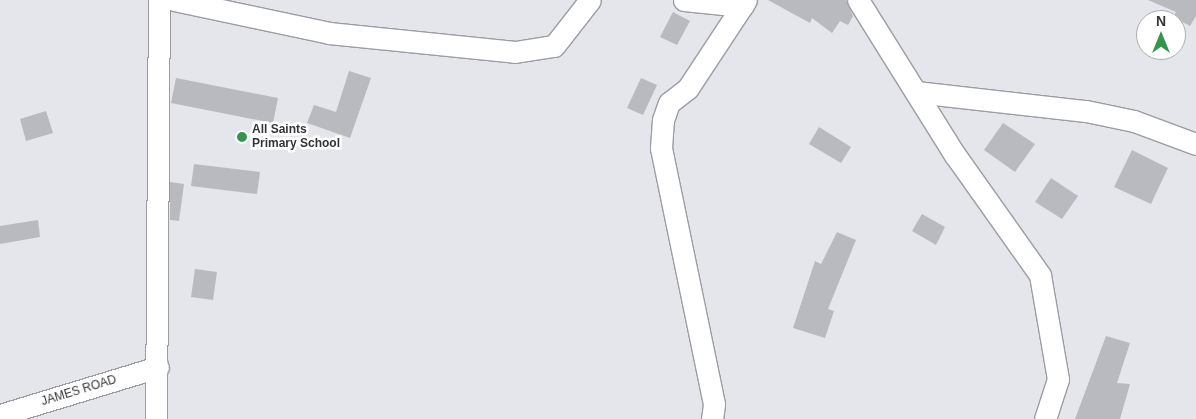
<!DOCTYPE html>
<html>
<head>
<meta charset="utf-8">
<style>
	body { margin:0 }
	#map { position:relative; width:1196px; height:419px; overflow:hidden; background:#e4e6ec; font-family:Helvetica,sans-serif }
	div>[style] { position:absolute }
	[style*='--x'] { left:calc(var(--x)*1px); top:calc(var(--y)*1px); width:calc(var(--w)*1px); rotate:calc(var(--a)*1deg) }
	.building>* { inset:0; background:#b8bac0 }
	.roads { filter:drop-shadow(1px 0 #9b9da2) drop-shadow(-1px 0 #9b9da2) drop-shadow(0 1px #9b9da2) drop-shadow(0 -1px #9b9da2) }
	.street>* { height:21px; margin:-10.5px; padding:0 10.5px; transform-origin:10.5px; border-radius:10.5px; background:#fff }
	.dots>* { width:14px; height:14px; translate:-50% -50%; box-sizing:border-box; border:2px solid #fff; border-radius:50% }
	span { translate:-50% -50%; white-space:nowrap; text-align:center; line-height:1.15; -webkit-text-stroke:5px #fff; paint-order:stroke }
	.poi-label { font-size:12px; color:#353538; font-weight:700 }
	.left { translate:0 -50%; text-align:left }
	.street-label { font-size:12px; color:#353538 }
	.north { position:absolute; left:1136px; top:10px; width:50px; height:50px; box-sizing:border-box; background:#fff; border:1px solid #aeaeaf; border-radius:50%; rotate:0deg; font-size:14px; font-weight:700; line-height:20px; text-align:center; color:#353538 }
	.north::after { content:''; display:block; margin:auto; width:18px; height:22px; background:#33964b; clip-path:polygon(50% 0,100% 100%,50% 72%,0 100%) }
</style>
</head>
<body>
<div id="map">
	<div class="building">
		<i style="clip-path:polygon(768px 0,846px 0,853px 16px,848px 25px,840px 21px,832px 33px,812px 18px,810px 23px)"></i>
		<i style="clip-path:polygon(1148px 0,1196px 0,1196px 16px,1190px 26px,1173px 17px,1176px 12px)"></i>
		<i style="clip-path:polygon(673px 12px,690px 21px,677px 45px,660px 37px)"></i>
		<i style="clip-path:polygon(349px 71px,371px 78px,350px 138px,307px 123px,314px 105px,336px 112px)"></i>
		<i style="clip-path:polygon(176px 78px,278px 98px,273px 123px,171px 103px)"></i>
		<i style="clip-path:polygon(641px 78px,657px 85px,643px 115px,627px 108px)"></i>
		<i style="clip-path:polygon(46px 111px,53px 133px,26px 141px,20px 119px)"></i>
		<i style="clip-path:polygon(1003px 123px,1035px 144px,1015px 172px,984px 150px)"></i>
		<i style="clip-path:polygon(819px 127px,851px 147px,841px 163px,809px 144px)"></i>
		<i style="clip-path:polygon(1132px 150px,1168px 168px,1151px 204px,1114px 187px)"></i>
		<i style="clip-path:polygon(194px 164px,260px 172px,257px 194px,191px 186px)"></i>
		<i style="clip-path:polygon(1051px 178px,1078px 196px,1062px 219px,1035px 202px)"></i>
		<i style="clip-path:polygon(170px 182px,184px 184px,179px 221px,170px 220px)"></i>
		<i style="clip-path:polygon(922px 214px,945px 227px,936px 245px,912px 231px)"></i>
		<i style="clip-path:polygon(38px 220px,40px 237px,0 244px,0 226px)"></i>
		<i style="clip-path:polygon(837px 232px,856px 240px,828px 309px,834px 311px,825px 338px,793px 328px,815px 261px,821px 264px)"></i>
		<i style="clip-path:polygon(195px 269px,217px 272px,213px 300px,191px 297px)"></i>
		<i style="clip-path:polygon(1106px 336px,1130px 343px,1117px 383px,1130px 384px,1120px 419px,1075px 419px)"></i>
	</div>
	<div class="roads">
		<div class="street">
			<i style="--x:174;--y:0;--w:158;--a:12"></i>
			<i style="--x:329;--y:33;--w:187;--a:5.8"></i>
			<i style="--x:515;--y:52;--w:39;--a:-9"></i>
			<i style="--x:554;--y:46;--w:58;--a:-52"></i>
			<i style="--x:684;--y:0;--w:59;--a:5.8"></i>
			<i style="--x:858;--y:0;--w:183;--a:58"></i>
			<i style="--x:955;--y:155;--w:147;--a:54.7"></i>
			<i style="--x:1040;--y:275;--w:106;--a:80.2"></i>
			<i style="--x:1058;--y:379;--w:42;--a:108"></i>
			<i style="--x:916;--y:92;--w:171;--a:6.4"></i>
			<i style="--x:1086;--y:111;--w:49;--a:11.8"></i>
			<i style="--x:1134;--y:121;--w:66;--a:20.4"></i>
			<i style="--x:0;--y:415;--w:165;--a:-16.9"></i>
			<i style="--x:156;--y:419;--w:419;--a:-89.6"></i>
			<i style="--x:712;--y:419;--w:15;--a:-82"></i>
			<i style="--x:714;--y:404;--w:261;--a:-101.7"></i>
			<i style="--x:661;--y:148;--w:28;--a:-86"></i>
			<i style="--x:663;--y:120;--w:18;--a:-71"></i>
			<i style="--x:669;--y:103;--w:24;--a:-38"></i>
			<i style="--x:688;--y:88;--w:105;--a:-56.6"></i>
		</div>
	</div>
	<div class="dots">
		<i style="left:242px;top:137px;background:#33964b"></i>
	</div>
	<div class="poi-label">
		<span class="left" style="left:252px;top:137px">All Saints<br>Primary School</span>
	</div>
	<div class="street-label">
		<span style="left:79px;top:391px;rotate:-17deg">JAMES ROAD</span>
	</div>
	<div class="north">N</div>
</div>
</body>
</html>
